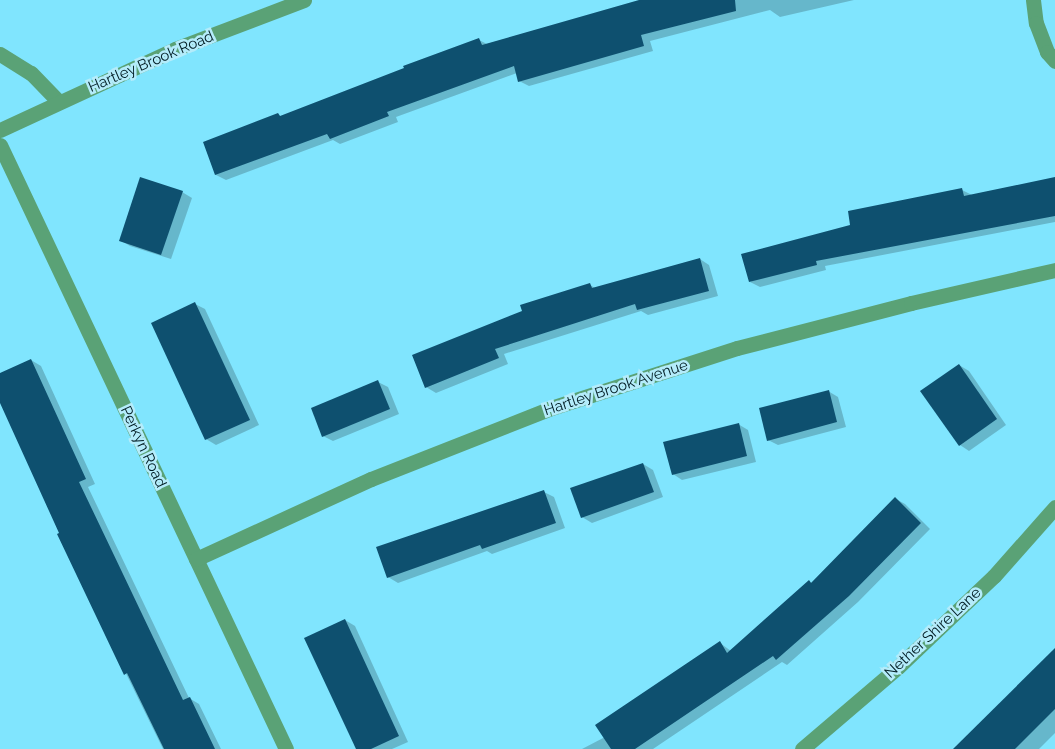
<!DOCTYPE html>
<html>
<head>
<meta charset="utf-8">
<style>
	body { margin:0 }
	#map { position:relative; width:1055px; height:749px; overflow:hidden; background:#80e5fe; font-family:Raleway,sans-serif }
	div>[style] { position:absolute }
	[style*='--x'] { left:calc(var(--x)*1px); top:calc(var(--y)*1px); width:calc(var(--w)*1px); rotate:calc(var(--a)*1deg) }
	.shadow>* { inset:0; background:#0003 }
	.building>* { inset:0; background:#0e506f }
	.minor>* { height:15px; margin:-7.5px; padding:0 7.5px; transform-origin:7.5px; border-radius:7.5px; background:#5aa276 }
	span { translate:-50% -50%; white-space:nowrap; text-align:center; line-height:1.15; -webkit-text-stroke:5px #b4ecfb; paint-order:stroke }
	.street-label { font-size:15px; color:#001b22 }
</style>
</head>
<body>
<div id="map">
	<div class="shadow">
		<i style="clip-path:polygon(643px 0,854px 0,780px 17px,770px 10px,650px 41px,653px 51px,529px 86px,519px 81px,517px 73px,396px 117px,398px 122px,340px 144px,333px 140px,226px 180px,216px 175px,204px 143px,278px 115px,282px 117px,479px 40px,487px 44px)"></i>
		<i style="clip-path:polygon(1055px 178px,1055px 222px,825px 266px,826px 270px,760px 287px,750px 282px,852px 226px,962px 190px,972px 195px)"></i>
		<i style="clip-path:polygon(182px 192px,192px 198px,171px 259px,130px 246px,120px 240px)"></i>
		<i style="clip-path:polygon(700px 259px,709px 265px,718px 296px,648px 315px,641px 311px,504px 354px,508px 364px,436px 393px,426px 387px,590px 285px,595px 288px)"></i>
		<i style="clip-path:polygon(195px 304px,205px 309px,259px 425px,216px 445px,206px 439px)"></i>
		<i style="clip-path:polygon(31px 360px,41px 366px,95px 484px,88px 487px,189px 698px,199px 704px,221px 749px,163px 749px,58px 535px,60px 534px,0 400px,0 374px)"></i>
		<i style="clip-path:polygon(959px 365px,969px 371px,1006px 425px,969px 451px,960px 445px)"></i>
		<i style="clip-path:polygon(378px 382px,388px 387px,399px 414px,333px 441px,323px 436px)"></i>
		<i style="clip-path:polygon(828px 391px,838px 397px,846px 427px,778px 445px,768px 440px)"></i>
		<i style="clip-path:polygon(738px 424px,748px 430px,756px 462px,682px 480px,673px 474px)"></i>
		<i style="clip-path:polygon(643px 464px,653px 470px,663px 497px,592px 523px,582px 517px)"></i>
		<i style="clip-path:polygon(544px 492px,554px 497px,565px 528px,492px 554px,487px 551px,398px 583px,388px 577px)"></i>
		<i style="clip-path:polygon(896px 499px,905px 504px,930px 529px,858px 602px,787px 665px,782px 662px,653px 749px,582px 749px,605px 737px,720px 643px,731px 651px,809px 581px,812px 583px)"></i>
		<i style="clip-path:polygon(345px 620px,355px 626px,408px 742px,392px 749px,357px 749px)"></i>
		<i style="clip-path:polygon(1055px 649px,1055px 733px,1039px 749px,954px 749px)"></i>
	</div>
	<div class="building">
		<i style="clip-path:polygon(639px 0,735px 0,736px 11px,641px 35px,644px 46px,518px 82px,514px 66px,387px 112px,389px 116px,330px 139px,327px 134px,215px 175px,203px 142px,278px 113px,280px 116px,404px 68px,403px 66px,479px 38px,482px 45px)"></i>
		<i style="clip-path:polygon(140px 177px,183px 191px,161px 255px,119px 241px)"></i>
		<i style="clip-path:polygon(1055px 177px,1055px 216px,816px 261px,817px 265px,749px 282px,741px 254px,850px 225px,848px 211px,962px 188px,964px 196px)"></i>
		<i style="clip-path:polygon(700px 258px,709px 291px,637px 310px,635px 304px,495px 349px,499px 358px,425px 388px,412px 355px,522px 311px,520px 305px,590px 283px,592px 288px)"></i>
		<i style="clip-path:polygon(195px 302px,250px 420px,205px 440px,151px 323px)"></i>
		<i style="clip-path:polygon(31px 359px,86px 479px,79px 482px,112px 551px,183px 700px,190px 697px,215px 749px,164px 749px,127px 673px,124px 675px,57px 534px,59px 533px,0 403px,0 373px)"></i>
		<i style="clip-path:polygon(959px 364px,997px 419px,959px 446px,920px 391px)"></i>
		<i style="clip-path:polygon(378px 380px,390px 409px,322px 437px,311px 408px)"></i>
		<i style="clip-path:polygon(829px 390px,837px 422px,767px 441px,759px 408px)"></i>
		<i style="clip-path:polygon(739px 423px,747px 456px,672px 475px,663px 442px)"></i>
		<i style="clip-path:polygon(643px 463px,654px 492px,581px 518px,570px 488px)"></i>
		<i style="clip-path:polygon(544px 490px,556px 523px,482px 549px,480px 545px,387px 578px,376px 547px)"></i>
		<i style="clip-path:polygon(895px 497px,921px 523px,849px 596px,776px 660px,773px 656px,635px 749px,611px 749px,595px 725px,720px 641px,727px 653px,809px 580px,811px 583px)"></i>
		<i style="clip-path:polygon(345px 619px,399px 736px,371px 749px,356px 749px,304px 638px)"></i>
		<i style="clip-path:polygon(1055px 648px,1055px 709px,1015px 749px,953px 749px)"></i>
	</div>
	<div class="minor">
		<i style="--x:1033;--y:0;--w:23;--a:83"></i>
		<i style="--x:1036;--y:23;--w:31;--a:69"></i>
		<i style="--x:1047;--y:52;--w:12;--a:48"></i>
		<i style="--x:0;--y:54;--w:36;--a:32"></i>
		<i style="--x:31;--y:73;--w:40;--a:46"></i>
		<i style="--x:0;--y:130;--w:193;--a:-24.8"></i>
		<i style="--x:175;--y:49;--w:138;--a:-20.8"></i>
		<i style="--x:0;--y:145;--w:668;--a:64.66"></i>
		<i style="--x:196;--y:559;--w:192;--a:-24.6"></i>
		<i style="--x:371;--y:479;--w:193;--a:-21.5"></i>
		<i style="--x:551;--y:408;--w:195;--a:-17.9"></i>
		<i style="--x:737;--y:348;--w:180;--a:-14.5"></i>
		<i style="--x:911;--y:303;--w:148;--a:-12.9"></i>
		<i style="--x:802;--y:749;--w:126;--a:-40.5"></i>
		<i style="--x:898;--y:667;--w:132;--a:-43.5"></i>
		<i style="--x:994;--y:576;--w:92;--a:-48.5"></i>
	</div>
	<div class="street-label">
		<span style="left:151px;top:62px;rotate:-23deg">Hartley Brook Road</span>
		<span style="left:616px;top:388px;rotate:-18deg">Hartley Brook Avenue</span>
		<span style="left:143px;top:447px;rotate:65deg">Perkyn Road</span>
		<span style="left:933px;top:633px;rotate:-43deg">Nether Shire Lane</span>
	</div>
</div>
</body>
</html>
